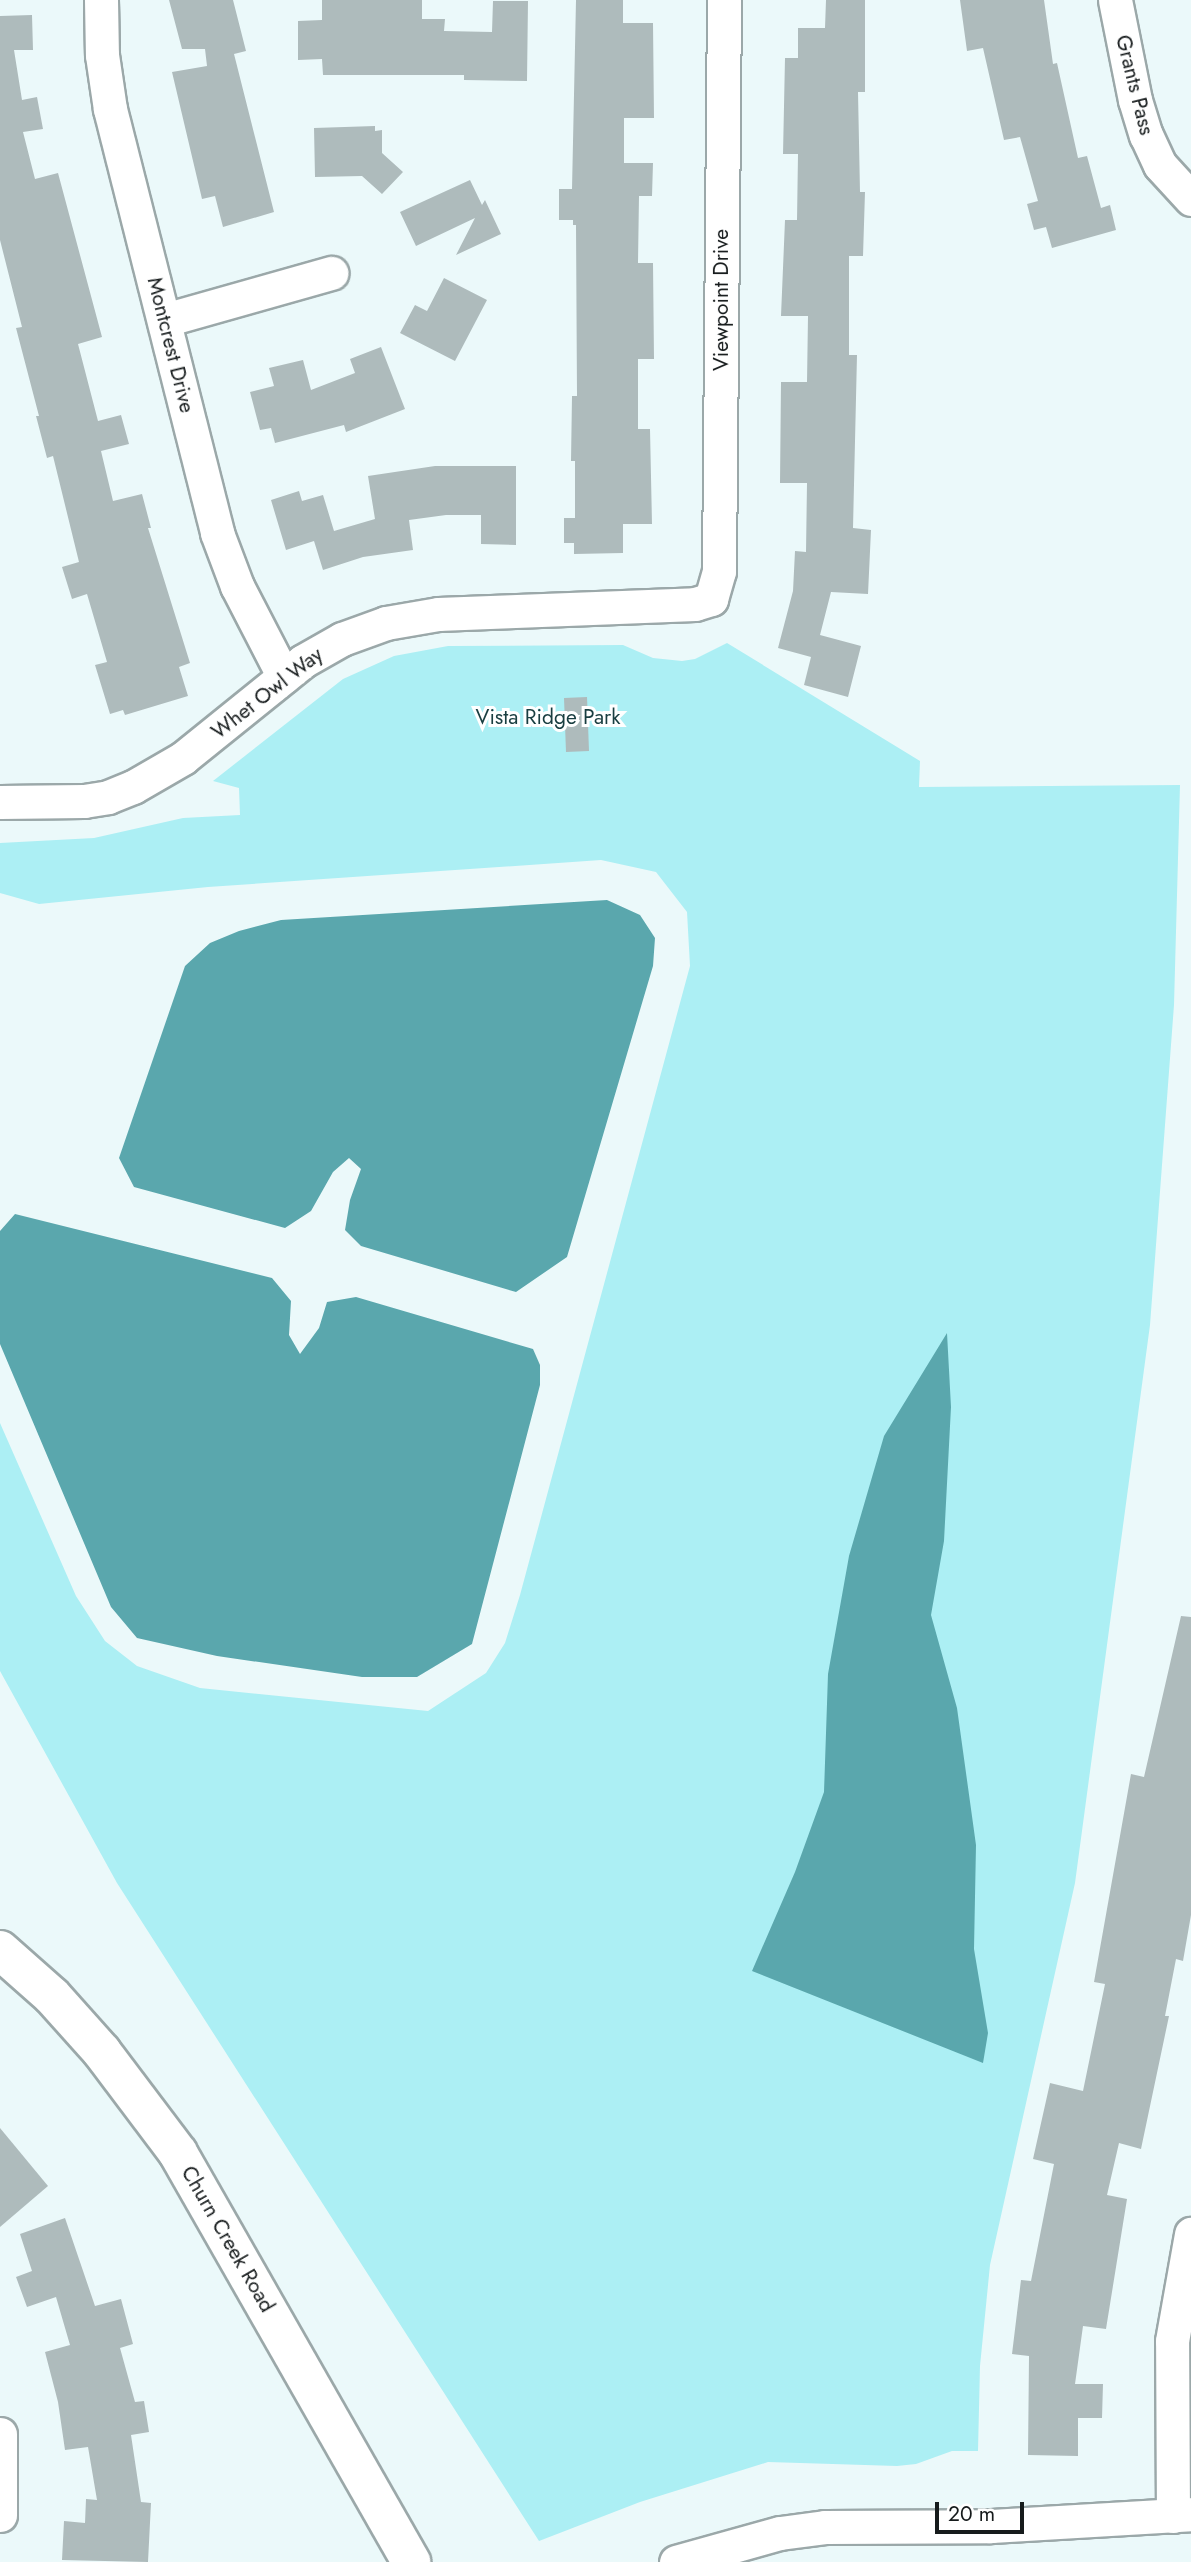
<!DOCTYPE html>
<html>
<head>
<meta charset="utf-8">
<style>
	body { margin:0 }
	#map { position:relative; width:1191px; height:2562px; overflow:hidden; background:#ebf9fa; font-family:Jost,sans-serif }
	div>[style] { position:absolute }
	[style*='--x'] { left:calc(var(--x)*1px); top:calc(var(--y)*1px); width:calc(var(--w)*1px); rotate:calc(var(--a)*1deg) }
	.green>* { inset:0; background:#aceff4 }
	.water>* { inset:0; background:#5aa7ad }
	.building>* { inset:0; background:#aebbbc }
	.roads { filter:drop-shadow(2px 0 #9ba8a9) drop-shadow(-2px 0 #9ba8a9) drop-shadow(0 2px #9ba8a9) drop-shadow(0 -2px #9ba8a9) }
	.minor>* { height:33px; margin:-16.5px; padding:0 16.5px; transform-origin:16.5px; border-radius:16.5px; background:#fff }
	.secondary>* { height:38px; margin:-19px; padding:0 19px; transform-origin:19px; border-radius:19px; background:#fff }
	span { translate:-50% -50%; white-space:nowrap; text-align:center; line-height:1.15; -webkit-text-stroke:6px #fff; paint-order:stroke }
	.street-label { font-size:21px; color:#161b1c }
	.park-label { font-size:21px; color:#193e41 }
	.scale { position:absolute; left:935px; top:2502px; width:89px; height:32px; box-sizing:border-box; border:4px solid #161b1c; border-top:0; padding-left:9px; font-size:21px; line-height:24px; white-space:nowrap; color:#161b1c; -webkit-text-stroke:5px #fff; paint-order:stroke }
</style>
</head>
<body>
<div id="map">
	<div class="green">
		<i style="clip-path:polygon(727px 643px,920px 761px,919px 787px,1180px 785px,1174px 1005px,1150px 1325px,1075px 1883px,990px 2265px,980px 2366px,978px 2451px,952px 2451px,916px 2464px,897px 2466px,768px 2462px,640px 2502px,539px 2541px,117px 1883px,0 1671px,0 1423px,76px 1596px,105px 1641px,137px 1666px,200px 1688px,428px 1711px,486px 1673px,505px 1643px,520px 1595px,690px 966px,687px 912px,656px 872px,601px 860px,208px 887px,39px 904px,0 893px,0 843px,94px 838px,183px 818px,240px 815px,239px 788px,213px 781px,343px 679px,394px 656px,448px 646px,623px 645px,653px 658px,682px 661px,695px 659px)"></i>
	</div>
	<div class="water">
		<i style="clip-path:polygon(607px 900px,640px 915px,655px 938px,653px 966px,567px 1257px,516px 1292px,361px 1246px,345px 1230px,350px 1200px,361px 1169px,349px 1158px,333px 1172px,311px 1211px,285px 1228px,134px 1187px,119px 1158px,185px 966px,210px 943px,239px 931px,281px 920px)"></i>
		<i style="clip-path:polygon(15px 1214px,272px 1278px,291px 1301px,289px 1335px,300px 1354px,319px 1328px,327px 1302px,356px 1297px,533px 1349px,540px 1365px,540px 1385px,472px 1644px,417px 1677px,362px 1677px,217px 1656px,137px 1638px,111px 1607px,0 1344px,0 1231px)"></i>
		<i style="clip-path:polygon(947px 1333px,951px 1407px,944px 1541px,931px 1615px,957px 1708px,976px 1845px,974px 1949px,988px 2033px,983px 2063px,752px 1971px,795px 1872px,824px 1792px,828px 1674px,849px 1556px,884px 1436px)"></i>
	</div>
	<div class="building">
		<i style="clip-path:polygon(169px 0,233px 0,246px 51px,234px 54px,274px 212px,223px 227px,215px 196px,202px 199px,172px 72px,207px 66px,205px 49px,182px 49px)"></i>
		<i style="clip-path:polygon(322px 0,422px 0,422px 19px,445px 19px,444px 31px,492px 32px,493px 1px,528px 1px,527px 81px,464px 80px,464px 75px,323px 75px,322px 59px,298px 60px,298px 21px,322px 20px)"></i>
		<i style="clip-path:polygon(576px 0,623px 0,623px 23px,653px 23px,654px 118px,624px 118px,624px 163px,653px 163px,652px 196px,639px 196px,638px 263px,653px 263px,654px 359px,638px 359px,638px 429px,650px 429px,652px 524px,623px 524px,623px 553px,574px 554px,574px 543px,564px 543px,564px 518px,575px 518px,575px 461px,571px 461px,572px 396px,577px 396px,576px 225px,573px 225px,573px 220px,559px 220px,559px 189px,572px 189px)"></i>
		<i style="clip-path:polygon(826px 0,865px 0,865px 92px,858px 92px,860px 192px,865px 192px,863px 256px,849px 256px,849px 355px,857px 355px,853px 528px,871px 530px,868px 594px,831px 592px,820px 635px,861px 646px,848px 697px,804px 685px,811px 657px,778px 648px,793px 591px,795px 551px,806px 552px,807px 483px,780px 483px,781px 382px,807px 382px,808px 316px,781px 316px,785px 220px,797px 220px,798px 154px,783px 154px,785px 58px,798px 58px,798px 28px,825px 28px)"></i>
		<i style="clip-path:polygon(960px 0,1044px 0,1053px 64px,1057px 63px,1078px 158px,1087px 156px,1101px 208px,1110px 205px,1116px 230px,1052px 248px,1046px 227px,1034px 230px,1027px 204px,1038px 201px,1020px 137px,1004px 140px,983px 48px,967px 51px)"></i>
		<i style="clip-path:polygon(32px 15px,33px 50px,14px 50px,22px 100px,37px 97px,43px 129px,23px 132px,35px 179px,58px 173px,102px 337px,78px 344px,98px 421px,121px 415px,129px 444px,101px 451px,113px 501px,142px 494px,151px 528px,148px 528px,190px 663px,179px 667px,188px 696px,125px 715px,123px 710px,110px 714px,95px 665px,107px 662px,87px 594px,72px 599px,62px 567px,79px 562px,53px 456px,47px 458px,36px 416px,39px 416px,16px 328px,22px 327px,0 240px,0 16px)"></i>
		<i style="clip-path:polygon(375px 126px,375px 131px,382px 130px,382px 153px,403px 172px,382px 194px,362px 176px,315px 177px,314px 128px)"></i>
		<i style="clip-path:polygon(470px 180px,482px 205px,485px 200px,501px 234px,456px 255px,475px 218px,416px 246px,400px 212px)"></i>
		<i style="clip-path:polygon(444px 278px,487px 300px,455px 361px,400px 333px,415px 305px,427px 311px)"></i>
		<i style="clip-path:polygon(381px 347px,405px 409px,346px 432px,344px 425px,275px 443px,271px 428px,260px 430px,250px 392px,274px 386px,269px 368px,303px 360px,311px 390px,355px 373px,350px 359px)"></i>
		<i style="clip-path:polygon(435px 466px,516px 466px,516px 545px,481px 544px,481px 515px,446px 515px,409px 520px,413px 550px,363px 557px,323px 570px,314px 541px,286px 550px,271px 500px,299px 491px,302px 501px,323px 495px,334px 531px,375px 519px,368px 476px)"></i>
		<i style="clip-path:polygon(587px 697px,589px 751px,566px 752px,564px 698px)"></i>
		<i style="clip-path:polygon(1181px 1616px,1191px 1617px,1191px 1915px,1183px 1961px,1176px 1959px,1165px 2016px,1169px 2016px,1141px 2149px,1119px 2143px,1107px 2195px,1127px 2199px,1106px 2329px,1083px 2326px,1075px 2384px,1103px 2384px,1102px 2418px,1078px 2418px,1078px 2456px,1028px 2455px,1029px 2356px,1012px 2354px,1021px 2280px,1031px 2281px,1054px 2164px,1033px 2159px,1050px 2083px,1083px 2091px,1105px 1984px,1094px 1982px,1131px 1774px,1144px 1777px)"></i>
		<i style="clip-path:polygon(0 2128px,48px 2186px,0 2227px)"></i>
		<i style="clip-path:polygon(65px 2218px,95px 2306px,121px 2299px,133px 2344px,120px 2348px,135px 2402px,144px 2401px,149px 2432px,131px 2435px,141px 2502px,151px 2503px,148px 2562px,62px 2560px,64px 2521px,85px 2523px,86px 2499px,97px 2500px,88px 2447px,65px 2450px,58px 2402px,45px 2352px,70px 2345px,56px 2297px,27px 2307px,16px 2277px,32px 2271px,20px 2234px)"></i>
	</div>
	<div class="roads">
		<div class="minor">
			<i style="--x:101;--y:0;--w:55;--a:89"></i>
			<i style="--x:102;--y:55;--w:55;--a:81.6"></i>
			<i style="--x:110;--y:109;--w:437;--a:75.8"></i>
			<i style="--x:217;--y:533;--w:57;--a:69.3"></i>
			<i style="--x:237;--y:586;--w:102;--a:62.7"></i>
			<i style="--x:1115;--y:0;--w:102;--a:78.7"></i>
			<i style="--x:1135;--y:100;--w:37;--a:73"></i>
			<i style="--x:1146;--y:135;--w:33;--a:65"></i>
			<i style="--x:1160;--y:165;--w:46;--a:47.6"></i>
			<i style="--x:165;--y:320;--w:173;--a:-15.8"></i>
			<i style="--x:0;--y:802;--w:84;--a:-0.7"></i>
			<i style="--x:84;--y:801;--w:24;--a:-9"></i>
			<i style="--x:108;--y:797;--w:27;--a:-22"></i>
			<i style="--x:133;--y:787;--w:58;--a:-30.1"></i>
			<i style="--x:183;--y:758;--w:154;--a:-38.9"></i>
			<i style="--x:303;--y:661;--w:45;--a:-29.4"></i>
			<i style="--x:342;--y:639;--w:47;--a:-20"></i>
			<i style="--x:386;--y:623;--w:53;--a:-9.8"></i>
			<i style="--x:438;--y:614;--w:257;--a:-2.2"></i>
			<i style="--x:695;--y:604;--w:17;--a:-17"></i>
			<i style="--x:711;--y:599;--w:29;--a:-74"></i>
			<i style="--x:719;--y:571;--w:571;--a:-89.5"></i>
			<i style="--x:0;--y:2434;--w:81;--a:90"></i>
			<i style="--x:1173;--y:2516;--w:175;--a:-90.3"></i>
			<i style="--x:1172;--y:2341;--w:109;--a:-79.9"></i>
			<i style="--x:676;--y:2562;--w:108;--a:-15.6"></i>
			<i style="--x:780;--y:2533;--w:45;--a:-7.6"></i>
			<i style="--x:825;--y:2527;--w:166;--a:-0.3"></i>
			<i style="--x:991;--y:2526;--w:200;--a:-3.4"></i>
		</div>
		<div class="secondary">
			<i style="--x:0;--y:1950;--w:69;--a:41.5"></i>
			<i style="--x:52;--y:1996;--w:75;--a:48.2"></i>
			<i style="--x:102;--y:2052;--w:126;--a:53"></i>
			<i style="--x:178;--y:2153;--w:471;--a:60.3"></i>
		</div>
	</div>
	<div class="street-label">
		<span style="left:1135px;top:85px;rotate:76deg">Grants Pass</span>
		<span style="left:721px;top:300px;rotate:-90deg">Viewpoint Drive</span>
		<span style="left:171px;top:345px;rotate:76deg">Montcrest Drive</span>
		<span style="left:267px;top:693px;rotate:-38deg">Whet Owl Way</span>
		<span style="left:228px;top:2239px;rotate:60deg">Churn Creek Road</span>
	</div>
	<div class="park-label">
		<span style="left:548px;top:717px">Vista Ridge Park</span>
	</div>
	<div class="scale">20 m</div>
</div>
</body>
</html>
